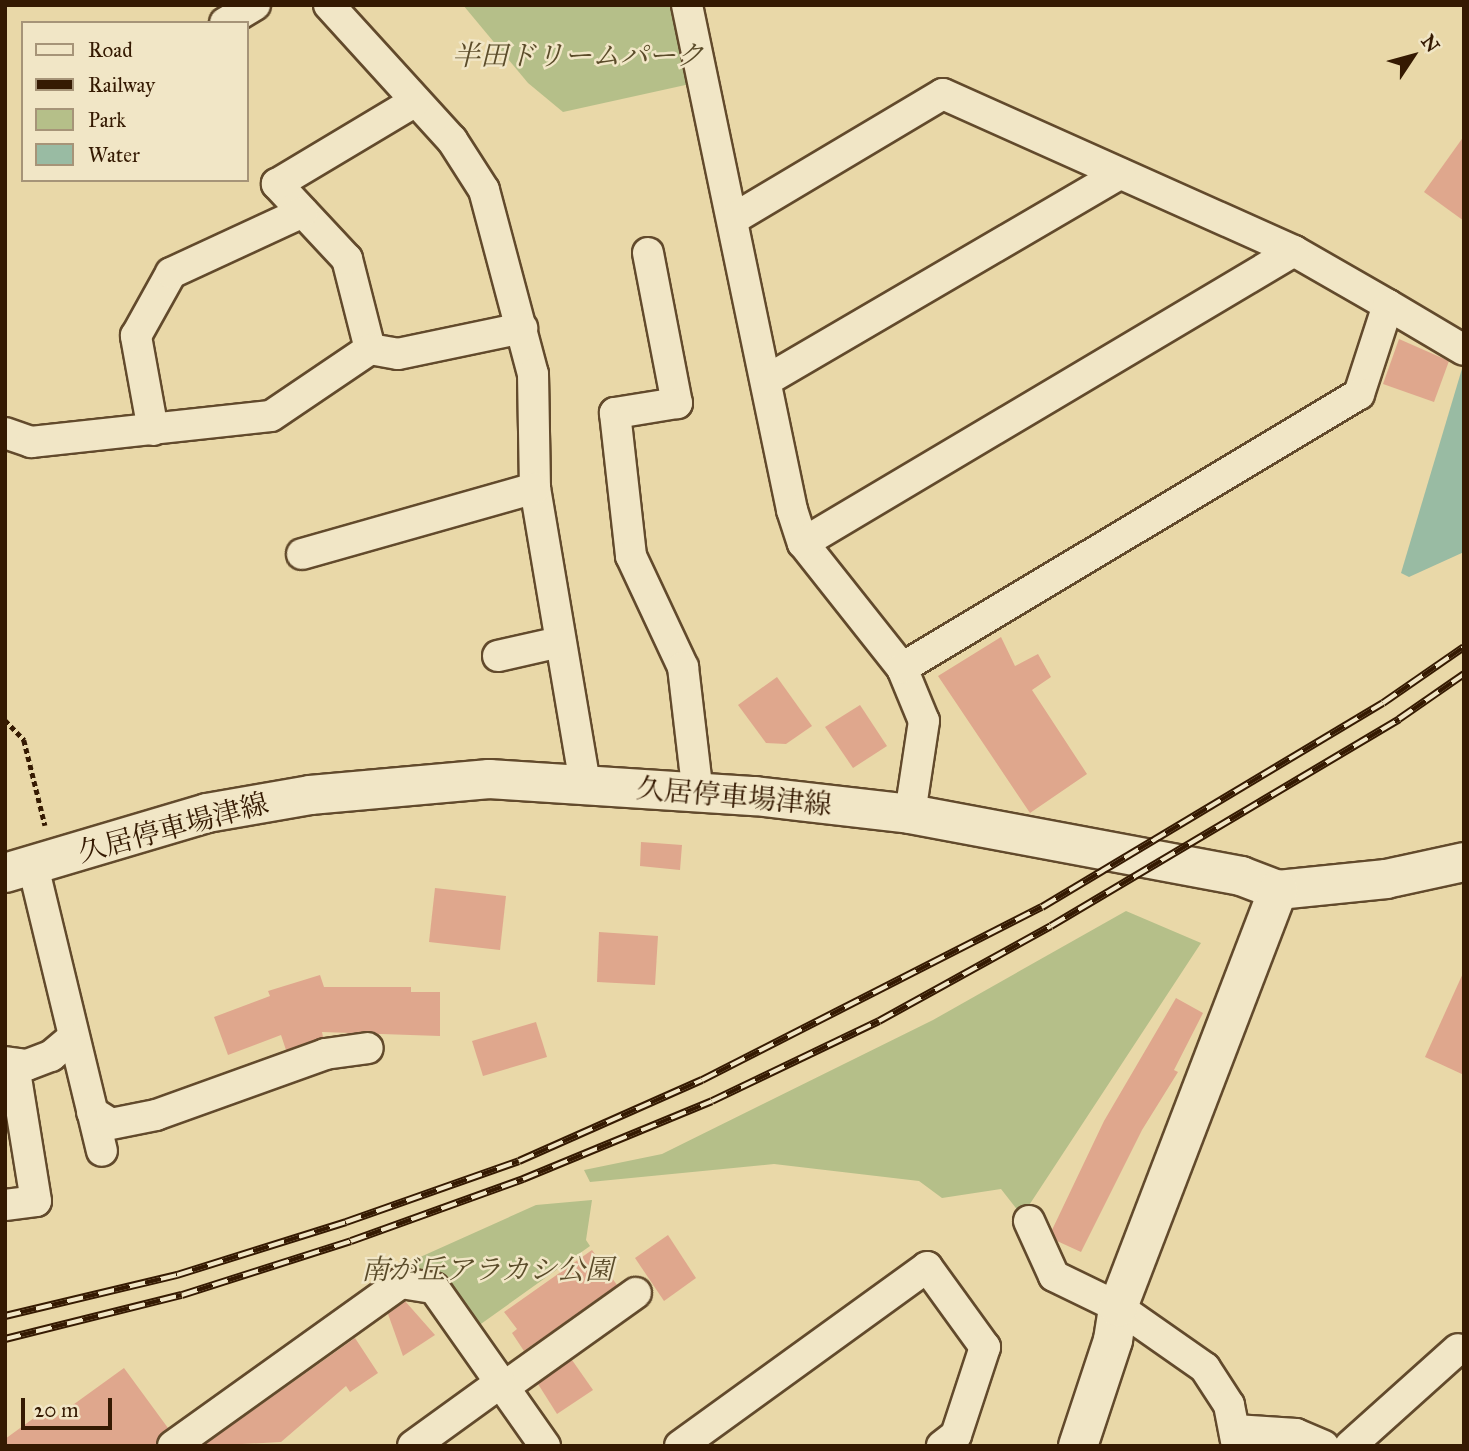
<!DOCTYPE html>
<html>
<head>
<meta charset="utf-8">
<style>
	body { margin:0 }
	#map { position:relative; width:1469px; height:1451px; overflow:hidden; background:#e9d8a8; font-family:"IM FELL Great Primer","Noto Serif JP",serif }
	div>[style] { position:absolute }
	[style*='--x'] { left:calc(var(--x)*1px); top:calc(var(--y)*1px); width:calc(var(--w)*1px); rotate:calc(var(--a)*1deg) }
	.green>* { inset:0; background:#b5bf89 }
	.water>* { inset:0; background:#99bba3 }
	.building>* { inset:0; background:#dfa78d }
	.path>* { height:4.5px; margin-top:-2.25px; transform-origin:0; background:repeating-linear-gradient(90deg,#351a02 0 5px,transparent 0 8.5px) }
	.roads { filter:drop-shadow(2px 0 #624a2c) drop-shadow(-2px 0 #624a2c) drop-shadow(0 2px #624a2c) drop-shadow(0 -2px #624a2c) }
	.street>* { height:30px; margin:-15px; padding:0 15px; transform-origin:15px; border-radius:15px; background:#f1e6c6 }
	.secondary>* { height:38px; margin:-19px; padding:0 19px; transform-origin:19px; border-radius:19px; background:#f1e6c6 }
	.rail>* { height:8px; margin-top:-4px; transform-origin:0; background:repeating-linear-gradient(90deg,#f1e6c6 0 16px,#351a02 0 32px); box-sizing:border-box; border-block:2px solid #351a02 }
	span { translate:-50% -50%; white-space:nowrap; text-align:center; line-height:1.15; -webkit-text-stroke:5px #f1e6c6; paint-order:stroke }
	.park-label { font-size:28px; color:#5b4c2a; font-style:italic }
	.street-label { font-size:28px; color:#351a02 }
	.frame { position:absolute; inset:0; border:7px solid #351a02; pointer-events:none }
	.legend { position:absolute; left:21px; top:21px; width:228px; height:161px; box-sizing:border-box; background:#f1e6c6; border:2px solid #a69478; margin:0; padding:9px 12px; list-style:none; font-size:21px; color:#351a02 }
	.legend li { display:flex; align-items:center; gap:14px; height:35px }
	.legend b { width:35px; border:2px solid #a69478 }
	.north { position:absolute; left:1378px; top:21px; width:70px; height:70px; -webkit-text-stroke:5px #f1e6c6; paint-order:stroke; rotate:54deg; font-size:19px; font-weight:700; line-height:28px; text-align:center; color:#351a02 }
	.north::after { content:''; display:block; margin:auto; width:24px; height:32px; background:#351a02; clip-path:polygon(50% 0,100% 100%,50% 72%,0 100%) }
	.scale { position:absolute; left:21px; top:1398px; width:91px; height:32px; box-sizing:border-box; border:4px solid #351a02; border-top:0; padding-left:9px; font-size:21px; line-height:24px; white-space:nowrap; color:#351a02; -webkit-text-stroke:5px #f1e6c6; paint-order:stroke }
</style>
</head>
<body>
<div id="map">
	<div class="green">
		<i style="clip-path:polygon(463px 5px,675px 5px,690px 84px,563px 112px,528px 83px)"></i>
		<i style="clip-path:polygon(1126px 911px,1201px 943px,1022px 1216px,1001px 1189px,942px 1198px,919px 1181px,774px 1164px,590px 1182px,584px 1170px,662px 1154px,933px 1020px)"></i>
		<i style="clip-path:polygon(592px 1200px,586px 1240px,590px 1246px,478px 1326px,441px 1274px,398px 1267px,536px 1205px)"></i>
	</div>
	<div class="water">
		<i style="clip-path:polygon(1464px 362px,1464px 552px,1409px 577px,1401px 573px)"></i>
	</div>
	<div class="building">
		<i style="clip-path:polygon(1464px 136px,1464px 221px,1424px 192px)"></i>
		<i style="clip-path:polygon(1399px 339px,1449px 361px,1434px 402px,1383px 384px)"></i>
		<i style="clip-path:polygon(1001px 637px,1015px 666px,1038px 654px,1051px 677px,1032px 690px,1087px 774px,1030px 813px,938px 676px)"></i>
		<i style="clip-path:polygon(777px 677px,812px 726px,786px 744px,766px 743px,738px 705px)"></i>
		<i style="clip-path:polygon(860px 705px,887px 746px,853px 768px,825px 727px)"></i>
		<i style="clip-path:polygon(641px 842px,682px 845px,680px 870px,640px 866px)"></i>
		<i style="clip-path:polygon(435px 888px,506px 896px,500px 950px,429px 942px)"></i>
		<i style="clip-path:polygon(599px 932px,658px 936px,655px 985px,597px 982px)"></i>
		<i style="clip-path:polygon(1464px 971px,1464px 1075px,1425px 1057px)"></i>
		<i style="clip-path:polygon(320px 975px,324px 987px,411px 987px,411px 992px,440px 992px,440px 1036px,322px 1032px,323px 1037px,286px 1050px,281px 1035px,228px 1055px,214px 1017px,270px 996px,268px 991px)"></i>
		<i style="clip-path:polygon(1176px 998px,1203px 1013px,1174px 1070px,1178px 1072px,1142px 1130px,1081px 1252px,1057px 1241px,1052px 1230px,1104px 1121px)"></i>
		<i style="clip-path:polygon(536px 1022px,547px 1057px,483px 1076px,472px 1041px)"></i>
		<i style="clip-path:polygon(668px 1235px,696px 1278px,664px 1301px,635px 1258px)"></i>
		<i style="clip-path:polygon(592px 1250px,617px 1285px,524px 1351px,512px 1333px,517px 1329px,504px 1312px)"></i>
		<i style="clip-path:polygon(405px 1301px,435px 1335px,403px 1356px,388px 1314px)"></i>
		<i style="clip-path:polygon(355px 1338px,378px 1373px,350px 1392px,346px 1386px,281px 1442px,203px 1446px)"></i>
		<i style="clip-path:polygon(572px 1360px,593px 1390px,557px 1414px,538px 1384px)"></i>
		<i style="clip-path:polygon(124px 1368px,168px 1428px,156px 1446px,5px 1446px,5px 1439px,45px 1410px,52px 1420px)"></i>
	</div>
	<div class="path">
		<i style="--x:5;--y:720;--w:28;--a:46"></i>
		<i style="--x:24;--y:740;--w:88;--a:76.1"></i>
	</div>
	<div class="roads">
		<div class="street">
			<i style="--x:329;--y:5;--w:183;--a:47.7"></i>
			<i style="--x:452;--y:140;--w:59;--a:57.4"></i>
			<i style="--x:484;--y:190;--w:190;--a:75.1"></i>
			<i style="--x:533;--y:374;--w:114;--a:89"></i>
			<i style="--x:535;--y:488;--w:301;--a:80.4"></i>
			<i style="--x:687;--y:5;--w:516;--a:78.25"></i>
			<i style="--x:792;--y:510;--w:35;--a:72"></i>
			<i style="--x:803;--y:543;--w:159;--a:51.6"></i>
			<i style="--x:902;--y:668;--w:57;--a:67.5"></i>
			<i style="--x:924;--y:721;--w:94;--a:98.6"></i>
			<i style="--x:225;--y:23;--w:35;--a:-31"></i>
			<i style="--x:733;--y:219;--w:244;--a:-30.8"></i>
			<i style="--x:943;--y:94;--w:385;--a:24.1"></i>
			<i style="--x:1294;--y:251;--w:108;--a:29.9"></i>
			<i style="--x:1388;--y:305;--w:94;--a:108"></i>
			<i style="--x:1359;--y:394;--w:533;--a:149.05"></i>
			<i style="--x:648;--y:253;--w:153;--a:79.1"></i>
			<i style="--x:677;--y:403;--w:63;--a:170.8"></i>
			<i style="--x:615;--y:413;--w:144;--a:83.6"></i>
			<i style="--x:631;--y:556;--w:123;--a:64.9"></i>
			<i style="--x:683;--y:667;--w:128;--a:83.3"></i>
			<i style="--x:1388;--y:305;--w:88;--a:30.6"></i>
			<i style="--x:370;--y:349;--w:93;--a:-104.3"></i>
			<i style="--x:347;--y:259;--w:103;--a:-133"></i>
			<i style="--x:277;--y:184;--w:160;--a:-30.9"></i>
			<i style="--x:767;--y:380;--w:409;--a:-30.3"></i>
			<i style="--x:153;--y:430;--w:96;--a:-100.3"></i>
			<i style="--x:136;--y:336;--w:72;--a:-60.9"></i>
			<i style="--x:171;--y:273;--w:145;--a:-24.8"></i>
			<i style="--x:5;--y:433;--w:28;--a:19"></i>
			<i style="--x:31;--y:442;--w:241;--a:-6.2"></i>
			<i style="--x:271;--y:416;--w:120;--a:-34.1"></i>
			<i style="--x:370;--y:349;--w:28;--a:10"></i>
			<i style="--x:398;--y:354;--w:127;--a:-11.8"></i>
			<i style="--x:803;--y:543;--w:571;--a:-30.74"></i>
			<i style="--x:302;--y:554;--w:242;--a:-15.8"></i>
			<i style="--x:498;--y:656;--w:64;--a:-12.7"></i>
			<i style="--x:33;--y:866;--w:293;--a:76.4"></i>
			<i style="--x:5;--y:1062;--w:22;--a:8"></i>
			<i style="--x:27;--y:1065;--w:26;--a:-21"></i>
			<i style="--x:51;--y:1056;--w:26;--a:-40"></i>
			<i style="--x:92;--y:1112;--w:22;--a:32"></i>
			<i style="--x:111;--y:1124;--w:46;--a:-11.3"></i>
			<i style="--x:156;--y:1115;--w:180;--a:-19.8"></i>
			<i style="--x:325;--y:1054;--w:43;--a:-7.9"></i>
			<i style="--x:5;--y:1205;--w:31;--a:-7"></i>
			<i style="--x:36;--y:1201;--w:125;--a:-99.2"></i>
			<i style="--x:16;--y:1078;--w:14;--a:-78"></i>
			<i style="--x:1029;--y:1221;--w:60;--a:65.6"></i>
			<i style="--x:1054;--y:1276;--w:71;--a:25.8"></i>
			<i style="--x:1118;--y:1307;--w:106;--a:35"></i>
			<i style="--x:1205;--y:1368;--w:44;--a:57"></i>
			<i style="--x:1229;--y:1405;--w:42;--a:79"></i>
			<i style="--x:504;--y:1387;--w:162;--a:-35.5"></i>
			<i style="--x:1235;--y:1430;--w:61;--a:3.8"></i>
			<i style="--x:1296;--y:1434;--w:30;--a:23"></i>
			<i style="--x:173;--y:1446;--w:280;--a:-35.6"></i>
			<i style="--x:401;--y:1283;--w:33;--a:9"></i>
			<i style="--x:434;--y:1288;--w:193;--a:54.9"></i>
			<i style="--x:413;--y:1446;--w:107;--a:-35.9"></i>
			<i style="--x:680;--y:1446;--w:305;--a:-35.9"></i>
			<i style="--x:927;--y:1267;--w:99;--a:54.1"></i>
			<i style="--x:985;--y:1347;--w:93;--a:108.2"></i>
			<i style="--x:956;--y:1435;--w:18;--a:142"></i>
			<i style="--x:1350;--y:1446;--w:145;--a:-41.9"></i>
		</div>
		<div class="secondary">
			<i style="--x:5;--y:873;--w:211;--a:-16.5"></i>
			<i style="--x:207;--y:813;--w:105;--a:-9.9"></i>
			<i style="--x:310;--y:795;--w:180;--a:-5.1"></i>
			<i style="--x:489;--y:779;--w:267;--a:3.7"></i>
			<i style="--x:755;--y:796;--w:156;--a:6.6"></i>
			<i style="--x:910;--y:814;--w:337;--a:10.6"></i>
			<i style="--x:1241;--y:876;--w:40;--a:21"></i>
			<i style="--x:1278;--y:890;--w:109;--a:-5.8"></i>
			<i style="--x:1386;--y:879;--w:80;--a:-12.3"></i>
			<i style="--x:1078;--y:1446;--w:112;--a:-71.7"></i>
			<i style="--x:1113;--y:1340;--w:33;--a:-81"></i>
			<i style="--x:1118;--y:1307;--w:447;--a:-69"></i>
		</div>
	</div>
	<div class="rail">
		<i style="--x:5;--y:1316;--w:177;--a:-13.4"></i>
		<i style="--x:177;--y:1275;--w:177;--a:-17.4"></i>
		<i style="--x:346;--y:1222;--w:183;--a:-19.4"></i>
		<i style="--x:519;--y:1161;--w:200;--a:-23.9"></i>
		<i style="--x:702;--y:1080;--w:381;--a:-27"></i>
		<i style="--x:1042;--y:907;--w:397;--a:-30.9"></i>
		<i style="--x:1383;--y:703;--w:98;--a:-34.7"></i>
		<i style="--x:5;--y:1339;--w:182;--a:-14"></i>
		<i style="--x:182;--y:1295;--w:177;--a:-17.7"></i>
		<i style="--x:351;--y:1241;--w:183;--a:-19.8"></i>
		<i style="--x:523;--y:1179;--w:204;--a:-22.4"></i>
		<i style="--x:712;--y:1101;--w:185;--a:-25.6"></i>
		<i style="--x:879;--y:1021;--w:196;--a:-28.9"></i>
		<i style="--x:1051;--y:926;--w:405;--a:-30.7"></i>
		<i style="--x:1399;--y:719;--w:79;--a:-34.7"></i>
	</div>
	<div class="park-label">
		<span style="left:578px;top:56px">半田ドリームパーク</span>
		<span style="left:487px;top:1270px">南が丘アラカシ公園</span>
	</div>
	<div class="street-label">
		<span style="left:734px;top:797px;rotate:5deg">久居停車場津線</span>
		<span style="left:173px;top:828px;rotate:-15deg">久居停車場津線</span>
	</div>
	<div class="frame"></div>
	<ul class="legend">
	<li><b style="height:9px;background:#f1e6c6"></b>Road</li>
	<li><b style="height:9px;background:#351a02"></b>Railway</li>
	<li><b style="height:19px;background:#b5bf89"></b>Park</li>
	<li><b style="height:19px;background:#99bba3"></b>Water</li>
	</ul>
	<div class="north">N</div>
	<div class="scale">20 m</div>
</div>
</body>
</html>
